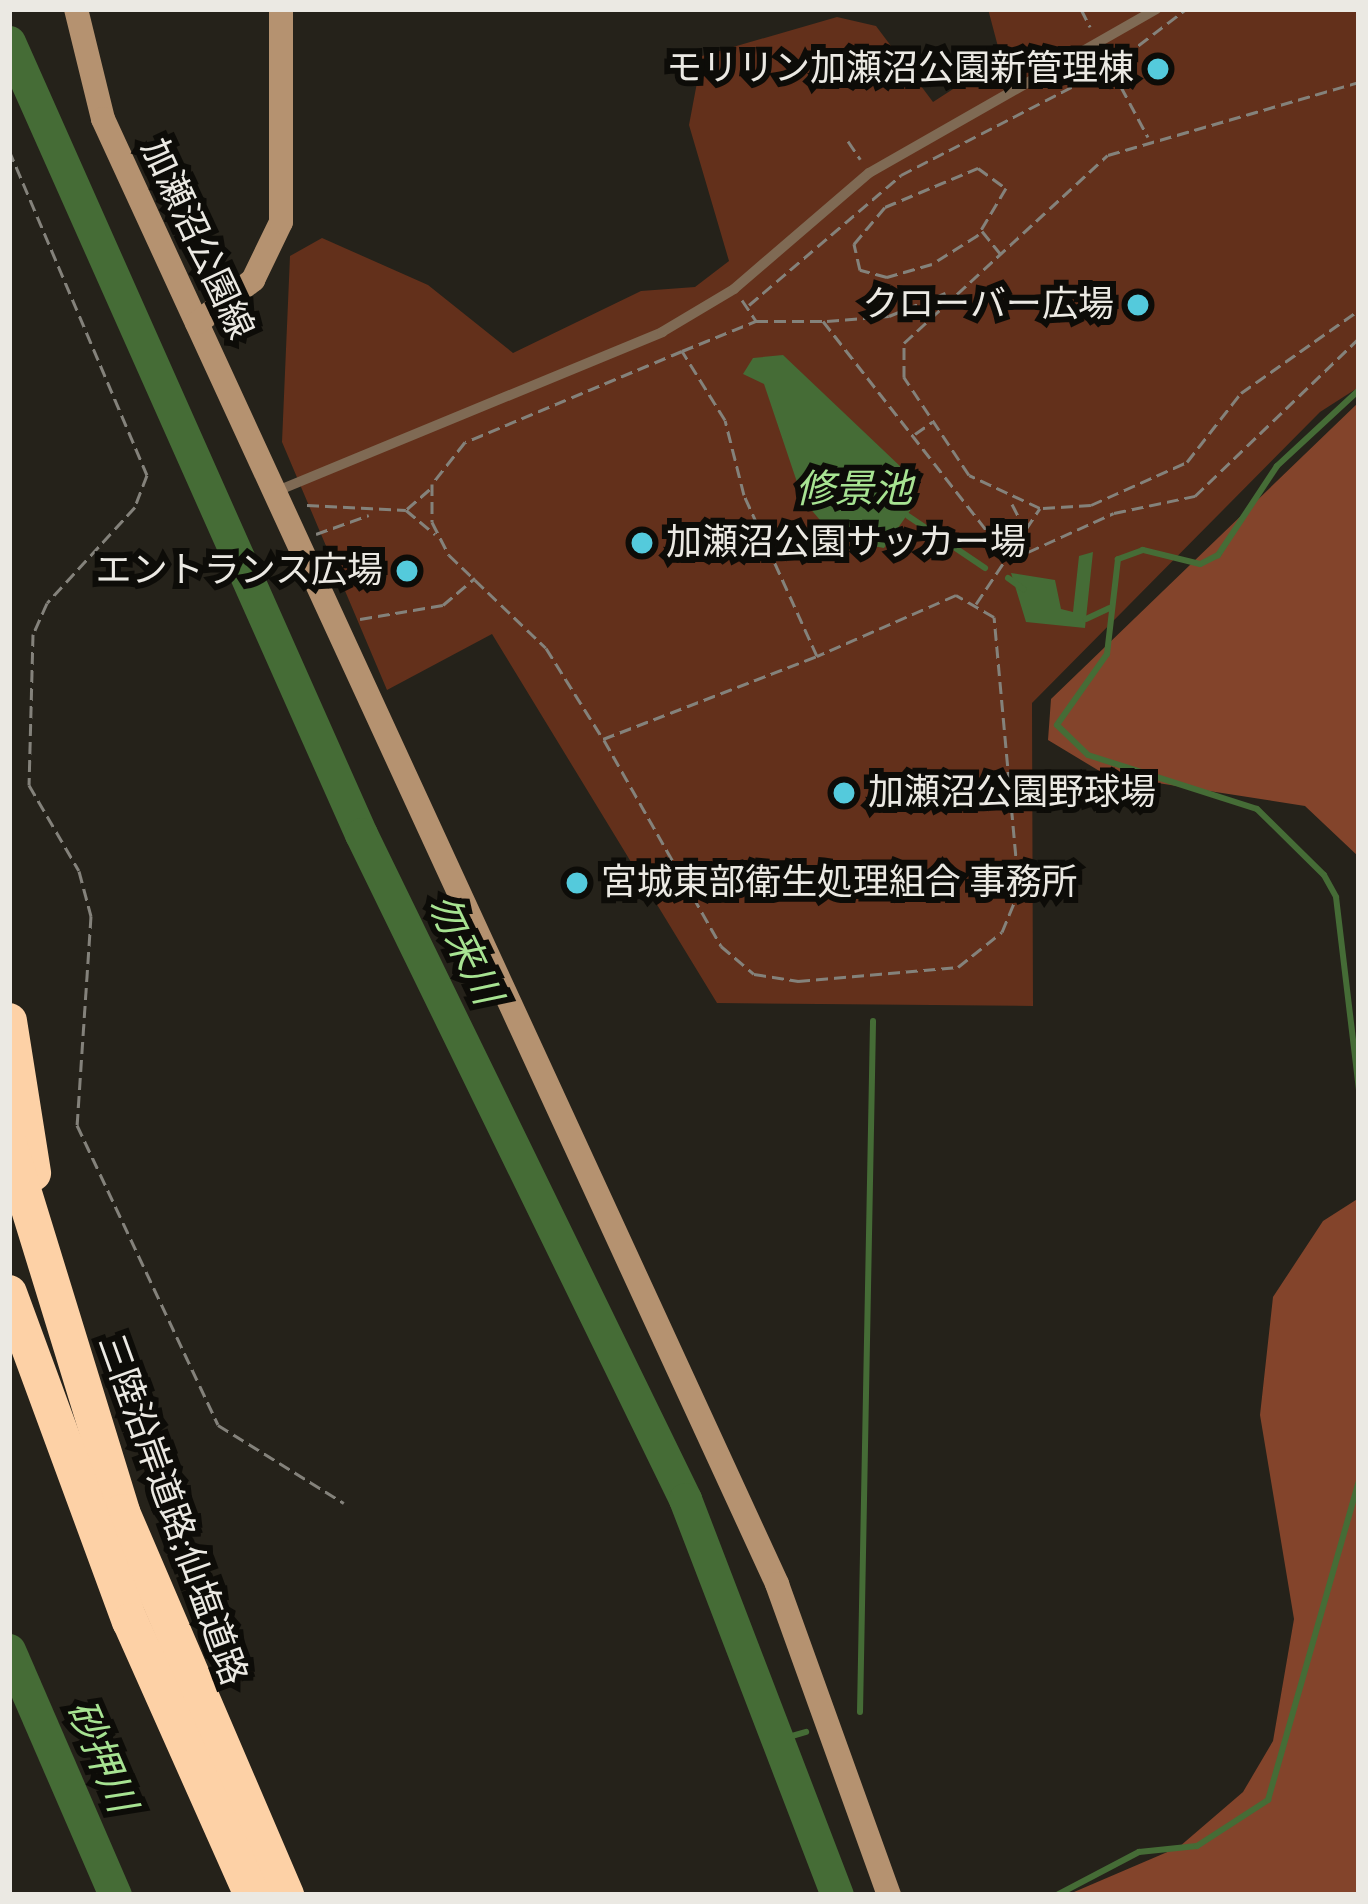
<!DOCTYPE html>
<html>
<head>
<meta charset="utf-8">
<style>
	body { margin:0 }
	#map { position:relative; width:1368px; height:1904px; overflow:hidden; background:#25221a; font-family:Karla,"Noto Sans JP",sans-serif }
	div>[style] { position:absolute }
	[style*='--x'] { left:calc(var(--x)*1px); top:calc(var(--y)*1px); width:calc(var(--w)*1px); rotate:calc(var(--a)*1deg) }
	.green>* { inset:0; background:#63301b }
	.forest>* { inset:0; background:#83442b }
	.water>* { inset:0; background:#456c36 }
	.stream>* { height:6px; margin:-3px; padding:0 3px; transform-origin:3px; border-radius:3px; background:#456c36 }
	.river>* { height:33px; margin:-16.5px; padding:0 16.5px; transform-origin:16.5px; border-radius:16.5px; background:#456c36 }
	.path>* { height:3px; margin-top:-1.5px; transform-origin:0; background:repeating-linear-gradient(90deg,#84827b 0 12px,transparent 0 18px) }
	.lane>* { height:10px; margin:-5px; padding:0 5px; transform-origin:5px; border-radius:5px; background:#7f6a54 }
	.secondary>* { height:24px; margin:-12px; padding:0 12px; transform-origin:12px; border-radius:12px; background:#b59270 }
	.highway>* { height:36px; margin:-18px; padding:0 18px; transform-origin:18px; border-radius:18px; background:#fdd1a6 }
	.dots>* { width:33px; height:33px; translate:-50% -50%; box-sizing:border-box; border:6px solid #0d0c08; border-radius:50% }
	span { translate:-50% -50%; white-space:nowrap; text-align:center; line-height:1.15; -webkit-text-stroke:12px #0d0c08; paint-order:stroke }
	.poi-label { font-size:36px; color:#ebe9e3 }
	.right { translate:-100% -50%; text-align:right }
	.left { translate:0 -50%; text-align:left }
	.street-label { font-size:36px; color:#ebe9e3 }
	.water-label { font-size:39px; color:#a7e392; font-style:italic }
	.frame { position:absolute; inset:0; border:12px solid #ebe9e3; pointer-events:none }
</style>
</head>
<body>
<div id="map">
	<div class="green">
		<i style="clip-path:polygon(988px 9px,1359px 9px,1359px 387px,1320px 412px,1032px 703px,1033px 1006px,717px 1003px,492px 634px,387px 690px,282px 442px,290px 256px,322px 238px,428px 285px,513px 353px,641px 291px,695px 287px,729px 261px,689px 125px,702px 56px,837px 17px,876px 26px,933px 102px,1001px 58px)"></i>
	</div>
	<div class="forest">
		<i style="clip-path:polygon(1359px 402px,1359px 857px,1305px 806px,1106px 775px,1048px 740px,1051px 699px)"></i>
		<i style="clip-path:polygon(1359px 1198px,1359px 1895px,1067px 1895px,1179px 1847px,1243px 1792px,1273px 1741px,1294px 1619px,1260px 1415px,1273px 1297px,1323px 1221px)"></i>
	</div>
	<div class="water">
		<i style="clip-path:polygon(783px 355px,902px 468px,914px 505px,884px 548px,836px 539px,803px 500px,764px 384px,743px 374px,753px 358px)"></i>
		<i style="clip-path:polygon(1093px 552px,1085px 628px,1026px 622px,1011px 573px,1055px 580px,1061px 609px,1073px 612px,1079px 556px)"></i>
	</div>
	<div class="stream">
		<i style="--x:1359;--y:390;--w:112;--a:137.2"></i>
		<i style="--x:1277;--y:466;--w:107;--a:123.5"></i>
		<i style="--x:1218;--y:555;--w:20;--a:153"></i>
		<i style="--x:1200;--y:564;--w:59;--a:-166.2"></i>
		<i style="--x:1143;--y:550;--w:27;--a:160"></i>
		<i style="--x:1118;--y:559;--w:96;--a:96.6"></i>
		<i style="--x:1107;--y:654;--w:87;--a:125.2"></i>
		<i style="--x:1057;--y:725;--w:43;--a:44.1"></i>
		<i style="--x:1088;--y:755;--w:177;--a:17.7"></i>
		<i style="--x:1257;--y:809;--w:94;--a:44.6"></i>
		<i style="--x:1324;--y:875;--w:25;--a:61"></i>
		<i style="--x:1336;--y:897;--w:195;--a:83.2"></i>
		<i style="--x:908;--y:516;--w:93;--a:34"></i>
		<i style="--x:1008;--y:578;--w:19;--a:36"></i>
		<i style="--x:1086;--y:619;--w:26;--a:-25"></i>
		<i style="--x:860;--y:1712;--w:691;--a:-88.92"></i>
		<i style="--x:785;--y:1738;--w:22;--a:-16"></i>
		<i style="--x:1057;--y:1895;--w:93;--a:-27.7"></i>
		<i style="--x:1139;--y:1852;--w:58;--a:-5.9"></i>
		<i style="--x:1197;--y:1846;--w:85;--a:-32.9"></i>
		<i style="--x:1268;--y:1800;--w:332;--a:-74.1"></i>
	</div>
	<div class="river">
		<i style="--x:9;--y:42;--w:867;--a:66.04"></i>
		<i style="--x:361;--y:834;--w:740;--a:64.02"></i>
		<i style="--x:685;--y:1499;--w:424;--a:69"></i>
		<i style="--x:9;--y:1650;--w:267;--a:66.6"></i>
	</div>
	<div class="path">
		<i style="--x:1081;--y:9;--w:20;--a:63"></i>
		<i style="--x:1104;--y:55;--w:93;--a:61.8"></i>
		<i style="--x:848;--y:141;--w:22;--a:56"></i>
		<i style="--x:9;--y:150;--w:353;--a:67"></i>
		<i style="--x:147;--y:475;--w:34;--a:111"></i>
		<i style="--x:135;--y:507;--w:130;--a:132.5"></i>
		<i style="--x:47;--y:603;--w:34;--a:114"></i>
		<i style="--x:33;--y:634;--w:151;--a:91.5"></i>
		<i style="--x:29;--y:785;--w:99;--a:59.8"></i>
		<i style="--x:79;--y:871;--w:47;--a:75.1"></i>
		<i style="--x:91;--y:916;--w:209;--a:93.8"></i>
		<i style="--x:77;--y:1125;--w:331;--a:64.8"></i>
		<i style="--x:218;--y:1425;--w:148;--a:31.8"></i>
		<i style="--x:978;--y:168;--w:34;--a:36"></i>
		<i style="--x:1006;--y:188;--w:55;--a:120.8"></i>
		<i style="--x:978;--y:235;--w:54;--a:147.8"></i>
		<i style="--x:932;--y:264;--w:47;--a:163.9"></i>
		<i style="--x:887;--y:277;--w:28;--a:-165"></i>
		<i style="--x:860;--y:270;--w:27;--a:-103"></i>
		<i style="--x:854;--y:244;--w:48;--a:-50"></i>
		<i style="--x:885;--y:207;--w:101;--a:-22.8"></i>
		<i style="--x:982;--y:231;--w:32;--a:51"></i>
		<i style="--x:742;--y:300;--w:25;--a:56"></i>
		<i style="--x:756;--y:321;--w:67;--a:0"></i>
		<i style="--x:823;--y:321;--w:273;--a:52"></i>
		<i style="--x:991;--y:536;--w:40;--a:23.4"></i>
		<i style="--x:1028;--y:552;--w:94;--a:-24.4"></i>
		<i style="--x:1114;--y:513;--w:83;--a:-11.9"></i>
		<i style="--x:1195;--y:496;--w:228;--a:-43.9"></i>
		<i style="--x:749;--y:305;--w:200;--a:-40.5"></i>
		<i style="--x:901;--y:175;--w:235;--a:-27.3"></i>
		<i style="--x:1110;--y:67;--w:96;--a:-37.3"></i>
		<i style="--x:827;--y:321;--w:62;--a:-4.6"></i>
		<i style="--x:889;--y:316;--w:61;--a:-22.3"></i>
		<i style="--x:682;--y:351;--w:235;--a:157.2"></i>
		<i style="--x:465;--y:442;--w:53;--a:128.2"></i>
		<i style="--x:432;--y:484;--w:38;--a:90"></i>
		<i style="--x:432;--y:522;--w:37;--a:63"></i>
		<i style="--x:449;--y:555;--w:134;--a:43.8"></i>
		<i style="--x:546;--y:648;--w:107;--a:57.9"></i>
		<i style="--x:603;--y:739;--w:230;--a:-21.2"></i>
		<i style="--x:817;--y:656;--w:177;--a:-114.4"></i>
		<i style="--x:744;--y:495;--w:77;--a:-104.2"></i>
		<i style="--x:725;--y:420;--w:81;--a:-121.9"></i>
		<i style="--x:682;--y:351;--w:80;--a:-22.1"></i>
		<i style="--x:915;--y:434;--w:21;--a:-35"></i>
		<i style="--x:1012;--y:504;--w:20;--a:63"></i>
		<i style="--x:307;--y:505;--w:99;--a:2.9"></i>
		<i style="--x:406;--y:510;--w:38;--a:40"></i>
		<i style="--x:1043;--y:508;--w:48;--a:-3.6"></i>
		<i style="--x:1091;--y:505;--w:105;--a:-24.1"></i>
		<i style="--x:1187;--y:462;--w:88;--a:-52"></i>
		<i style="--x:1241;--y:393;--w:144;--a:-35.1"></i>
		<i style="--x:407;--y:509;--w:32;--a:-41"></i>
		<i style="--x:316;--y:534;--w:56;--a:-19.7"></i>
		<i style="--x:976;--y:604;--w:115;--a:-56.3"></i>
		<i style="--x:1040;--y:508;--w:78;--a:-155.1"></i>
		<i style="--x:969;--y:475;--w:118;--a:-123.6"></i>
		<i style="--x:904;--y:377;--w:34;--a:-90"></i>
		<i style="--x:904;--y:343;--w:277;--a:-42.7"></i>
		<i style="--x:1108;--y:155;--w:261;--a:-16.2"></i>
		<i style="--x:360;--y:619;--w:84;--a:-9.6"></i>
		<i style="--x:443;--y:605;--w:42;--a:-40.2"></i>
		<i style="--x:604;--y:740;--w:237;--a:60.4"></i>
		<i style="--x:721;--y:946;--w:43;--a:40.3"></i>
		<i style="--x:754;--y:974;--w:45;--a:9"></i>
		<i style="--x:798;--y:981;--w:161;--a:-5"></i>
		<i style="--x:958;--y:967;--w:56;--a:-38.5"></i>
		<i style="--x:1002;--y:932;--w:44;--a:-67.5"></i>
		<i style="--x:1019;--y:891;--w:275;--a:-95.2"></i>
		<i style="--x:994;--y:617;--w:44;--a:-149.9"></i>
		<i style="--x:956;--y:595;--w:152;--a:156.3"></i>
	</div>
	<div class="lane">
		<i style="--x:277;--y:491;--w:417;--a:-22.4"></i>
		<i style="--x:662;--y:332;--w:84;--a:-30.8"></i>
		<i style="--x:734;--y:289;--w:178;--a:-40.7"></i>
		<i style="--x:869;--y:173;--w:331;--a:-29.7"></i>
	</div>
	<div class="secondary">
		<i style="--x:76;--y:9;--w:113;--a:76.2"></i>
		<i style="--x:103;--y:119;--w:1613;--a:65.29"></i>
		<i style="--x:777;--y:1584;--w:331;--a:70.2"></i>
		<i style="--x:197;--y:323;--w:71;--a:-37.5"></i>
		<i style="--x:253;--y:280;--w:64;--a:-64.2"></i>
		<i style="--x:281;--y:222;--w:213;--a:-90"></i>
	</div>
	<div class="highway">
		<i style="--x:9;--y:1021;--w:154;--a:81"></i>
		<i style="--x:9;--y:1144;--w:385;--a:72.9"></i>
		<i style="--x:122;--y:1512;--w:417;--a:66.8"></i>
		<i style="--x:9;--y:1293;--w:350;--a:69.8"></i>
		<i style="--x:130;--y:1621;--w:300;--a:66"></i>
	</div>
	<div class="dots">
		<i style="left:1158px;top:69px;background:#54cadc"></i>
		<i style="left:1138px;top:305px;background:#54cadc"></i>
		<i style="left:642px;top:543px;background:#54cadc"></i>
		<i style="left:407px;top:571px;background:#54cadc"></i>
		<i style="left:844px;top:793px;background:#54cadc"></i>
		<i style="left:577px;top:883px;background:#54cadc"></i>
	</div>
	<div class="poi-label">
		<span class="right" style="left:1134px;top:69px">モリリン加瀬沼公園新管理棟</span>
		<span class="right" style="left:1114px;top:305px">クローバー広場</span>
		<span class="left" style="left:666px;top:543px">加瀬沼公園サッカー場</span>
		<span class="right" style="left:383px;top:571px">エントランス広場</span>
		<span class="left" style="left:868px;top:793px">加瀬沼公園野球場</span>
		<span class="left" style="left:601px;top:883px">宮城東部衛生処理組合 事務所</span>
	</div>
	<div class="street-label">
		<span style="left:197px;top:239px;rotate:65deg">加瀬沼公園線</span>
		<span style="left:172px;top:1510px;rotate:70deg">三陸沿岸道路;仙塩道路</span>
	</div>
	<div class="water-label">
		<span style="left:854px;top:489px">修景池</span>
		<span style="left:464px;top:949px;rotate:64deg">勿来川</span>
		<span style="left:101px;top:1756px;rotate:67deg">砂押川</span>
	</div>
	<div class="frame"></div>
</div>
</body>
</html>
